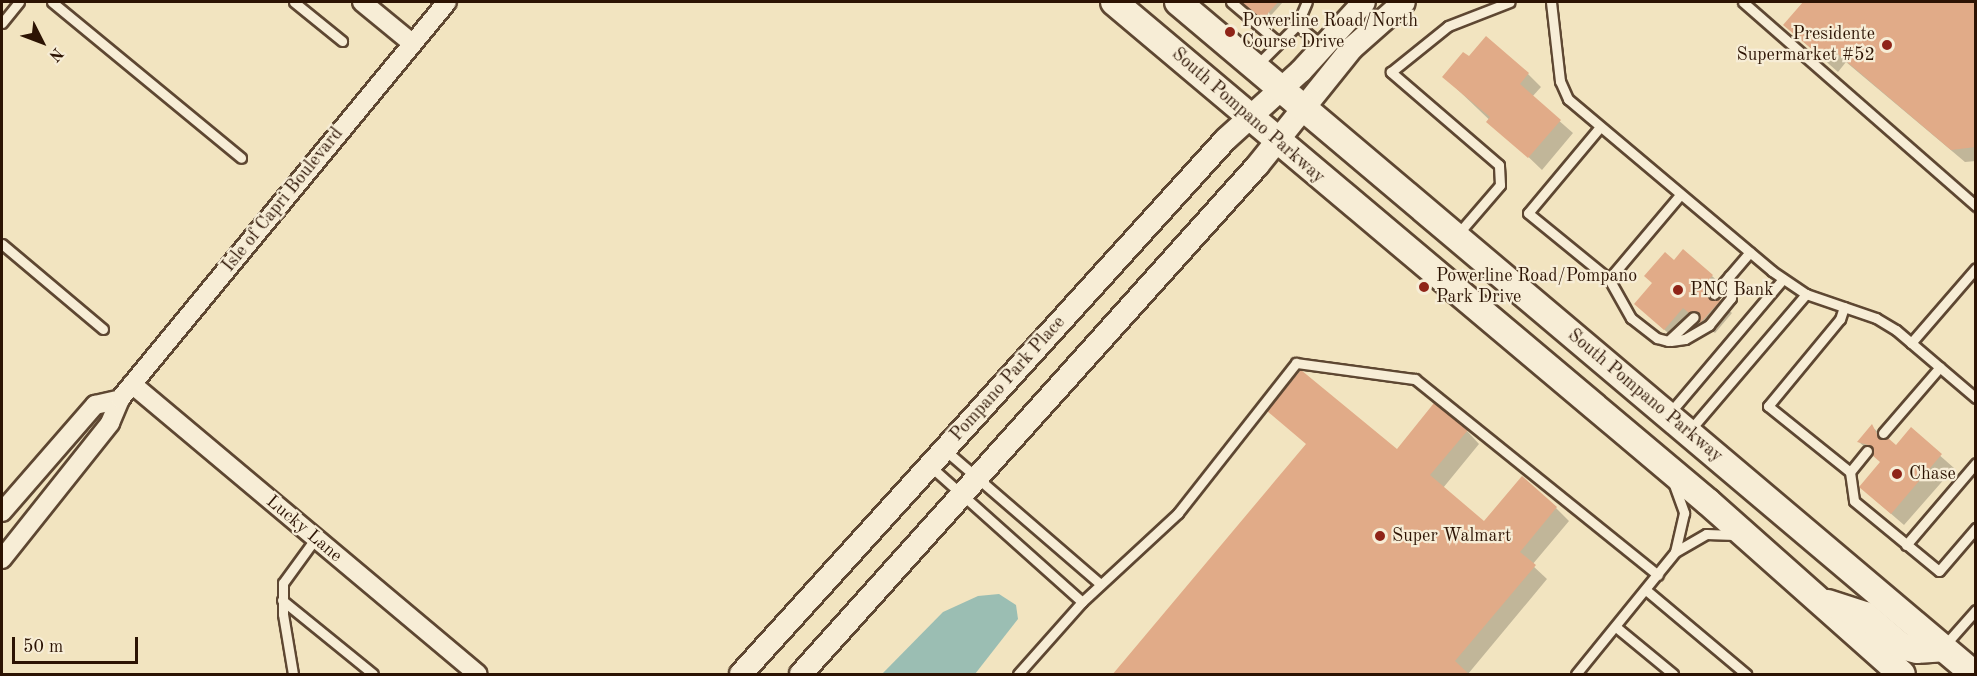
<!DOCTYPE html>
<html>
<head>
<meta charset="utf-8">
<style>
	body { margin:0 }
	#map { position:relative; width:1977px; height:676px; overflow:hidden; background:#f2e4c0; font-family:"Old Standard TT",serif }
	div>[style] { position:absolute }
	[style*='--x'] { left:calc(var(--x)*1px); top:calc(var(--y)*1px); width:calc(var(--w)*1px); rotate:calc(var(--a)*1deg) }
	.water>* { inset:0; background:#9bbeb3 }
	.shadow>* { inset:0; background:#0003 }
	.building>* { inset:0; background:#e1ab88 }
	.roads { filter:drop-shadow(2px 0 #5e4732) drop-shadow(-2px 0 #5e4732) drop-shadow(0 2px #5e4732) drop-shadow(0 -2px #5e4732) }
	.service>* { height:9px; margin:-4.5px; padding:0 4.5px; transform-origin:4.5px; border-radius:4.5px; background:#f7edd6 }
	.minor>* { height:18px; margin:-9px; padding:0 9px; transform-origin:9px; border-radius:9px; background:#f7edd6 }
	.tertiary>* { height:22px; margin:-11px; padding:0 11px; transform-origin:11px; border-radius:11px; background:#f7edd6 }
	.secondary>* { height:26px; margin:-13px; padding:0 13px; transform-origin:13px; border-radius:13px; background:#f7edd6 }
	.dots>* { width:16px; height:16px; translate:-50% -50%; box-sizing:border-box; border:3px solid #f7edd6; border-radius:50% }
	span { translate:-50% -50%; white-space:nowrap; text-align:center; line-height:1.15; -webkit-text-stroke:4.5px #f7edd6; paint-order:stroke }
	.poi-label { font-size:18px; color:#2c1303 }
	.left { translate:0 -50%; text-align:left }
	.right { translate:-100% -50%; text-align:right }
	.street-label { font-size:18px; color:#2c1303 }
	.frame { position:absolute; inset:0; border:3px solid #2c1303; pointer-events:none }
	.north { position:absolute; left:12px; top:12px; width:60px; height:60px; -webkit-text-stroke:4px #f7edd6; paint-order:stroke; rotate:132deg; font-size:16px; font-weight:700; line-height:24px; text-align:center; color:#2c1303 }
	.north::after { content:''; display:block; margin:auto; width:21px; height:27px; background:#2c1303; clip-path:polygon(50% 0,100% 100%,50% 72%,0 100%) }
	.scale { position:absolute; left:12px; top:637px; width:126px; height:27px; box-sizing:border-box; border:3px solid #2c1303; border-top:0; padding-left:8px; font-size:18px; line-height:21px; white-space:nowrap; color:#2c1303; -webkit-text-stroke:4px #f7edd6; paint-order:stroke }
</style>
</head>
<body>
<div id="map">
	<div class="water">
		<i style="clip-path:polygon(999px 594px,1016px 605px,1018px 619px,975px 674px,882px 674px,943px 612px,978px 596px)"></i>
	</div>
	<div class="shadow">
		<i style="clip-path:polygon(1243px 2px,1283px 2px,1266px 21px)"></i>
		<i style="clip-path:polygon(1805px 2px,1976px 2px,1976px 161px,1965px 162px,1846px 62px,1838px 72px,1798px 37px,1785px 25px)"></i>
		<i style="clip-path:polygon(1469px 58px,1528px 74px,1541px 87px,1532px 97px,1573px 133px,1542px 170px,1457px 89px)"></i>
		<i style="clip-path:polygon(1674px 262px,1712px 276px,1725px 288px,1716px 299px,1732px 313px,1715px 333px,1697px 320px,1678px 342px,1636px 304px)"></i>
		<i style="clip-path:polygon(1872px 427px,1896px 447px,1911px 430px,1954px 468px,1904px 525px,1874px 499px,1881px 462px,1859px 442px)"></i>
		<i style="clip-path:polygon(1467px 431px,1479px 444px,1443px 488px,1484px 523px,1556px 508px,1569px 521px,1532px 565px,1547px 579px,1468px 674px,1114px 674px,1397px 451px)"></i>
	</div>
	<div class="building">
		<i style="clip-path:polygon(1241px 2px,1278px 2px,1262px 20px)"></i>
		<i style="clip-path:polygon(1803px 2px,1976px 2px,1976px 147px,1951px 150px,1833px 50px,1825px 60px,1783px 25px)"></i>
		<i style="clip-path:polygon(1486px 36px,1529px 73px,1520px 84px,1561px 120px,1528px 158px,1486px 122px,1490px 117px,1442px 77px,1463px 52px,1469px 56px)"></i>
		<i style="clip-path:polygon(1683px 249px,1713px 275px,1704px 285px,1709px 290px,1709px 299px,1721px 300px,1700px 323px,1699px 312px,1689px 313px,1683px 308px,1664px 330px,1634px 304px,1652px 283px,1644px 276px,1665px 252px,1674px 260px)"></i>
		<i style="clip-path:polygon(1301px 370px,1397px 449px,1434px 403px,1468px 430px,1430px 475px,1484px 521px,1522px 476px,1557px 507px,1520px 552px,1536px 565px,1455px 661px,1470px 675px,1112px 675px,1306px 444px,1267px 411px)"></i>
		<i style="clip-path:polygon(1872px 424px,1879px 438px,1888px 438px,1896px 445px,1911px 427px,1942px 454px,1891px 514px,1859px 487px,1880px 462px,1872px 455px,1872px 446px,1857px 442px)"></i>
	</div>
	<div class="roads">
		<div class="service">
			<i style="--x:52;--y:2;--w:245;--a:39.5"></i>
			<i style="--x:294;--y:2;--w:62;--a:39.1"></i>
			<i style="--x:1231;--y:2;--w:62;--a:40.4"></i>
			<i style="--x:1551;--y:2;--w:80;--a:83.5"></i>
			<i style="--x:1560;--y:81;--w:20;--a:66"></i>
			<i style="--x:1568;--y:99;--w:267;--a:40.1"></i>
			<i style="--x:1772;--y:271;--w:41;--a:34.1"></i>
			<i style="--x:1806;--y:294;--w:74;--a:18.9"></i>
			<i style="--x:1876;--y:318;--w:23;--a:31"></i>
			<i style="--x:1896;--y:330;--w:105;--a:40.4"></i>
			<i style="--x:1743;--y:2;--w:310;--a:41.2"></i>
			<i style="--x:2;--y:23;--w:27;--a:-51"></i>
			<i style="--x:1297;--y:25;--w:25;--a:-67"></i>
			<i style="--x:1257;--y:65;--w:57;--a:-45"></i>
			<i style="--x:1297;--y:25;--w:33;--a:39"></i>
			<i style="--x:1600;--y:127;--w:112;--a:129.9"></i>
			<i style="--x:1528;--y:213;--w:104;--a:39.2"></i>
			<i style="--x:1609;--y:279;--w:110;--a:-49.8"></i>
			<i style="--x:1457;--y:235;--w:66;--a:-49.3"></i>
			<i style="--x:1500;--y:185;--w:20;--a:-93"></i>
			<i style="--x:1499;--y:165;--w:143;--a:-139.3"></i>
			<i style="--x:1391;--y:72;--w:73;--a:-38.9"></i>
			<i style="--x:1448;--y:26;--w:66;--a:-21.2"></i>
			<i style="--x:2;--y:244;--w:132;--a:40.1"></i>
			<i style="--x:1609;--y:279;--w:45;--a:60.6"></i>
			<i style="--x:1631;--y:318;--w:33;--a:38"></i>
			<i style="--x:1657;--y:338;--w:11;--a:15"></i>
			<i style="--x:1668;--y:341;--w:35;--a:-43"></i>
			<i style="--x:1714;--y:294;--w:55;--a:-49.4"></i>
			<i style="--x:1844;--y:307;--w:13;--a:108"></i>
			<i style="--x:1840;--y:319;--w:113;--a:129.6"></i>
			<i style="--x:1768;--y:406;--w:105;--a:38.8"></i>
			<i style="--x:1850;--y:472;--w:27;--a:-51"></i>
			<i style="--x:1671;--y:341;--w:14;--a:-8"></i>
			<i style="--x:1685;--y:339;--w:28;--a:-30"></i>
			<i style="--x:1709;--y:325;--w:35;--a:-51"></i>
			<i style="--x:1731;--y:298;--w:22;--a:-95"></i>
			<i style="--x:1911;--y:343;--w:99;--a:-49.1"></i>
			<i style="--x:1668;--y:415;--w:178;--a:-49.8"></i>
			<i style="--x:1690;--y:430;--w:179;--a:-49.5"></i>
			<i style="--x:1883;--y:433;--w:87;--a:-49.2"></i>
			<i style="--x:945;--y:450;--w:205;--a:40.8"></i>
			<i style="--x:930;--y:466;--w:204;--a:41.8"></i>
			<i style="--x:1850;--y:472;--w:29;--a:82"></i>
			<i style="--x:1854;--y:501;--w:110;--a:39.5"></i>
			<i style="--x:1939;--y:571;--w:57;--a:-49.3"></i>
			<i style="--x:1673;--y:482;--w:33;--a:70"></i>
			<i style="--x:1684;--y:513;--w:40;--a:103"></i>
			<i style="--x:1906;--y:545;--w:108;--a:-49.5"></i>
			<i style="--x:1646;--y:590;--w:131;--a:40"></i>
			<i style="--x:282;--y:600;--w:117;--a:39.1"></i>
			<i style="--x:1616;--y:627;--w:74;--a:39.5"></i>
			<i style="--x:1944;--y:646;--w:48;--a:-48.4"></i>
			<i style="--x:293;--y:674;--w:61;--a:-99.5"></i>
			<i style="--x:283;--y:614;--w:31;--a:-90"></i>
			<i style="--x:283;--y:583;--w:54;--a:-54"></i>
			<i style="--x:1018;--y:674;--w:96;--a:-48.4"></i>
			<i style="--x:1082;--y:602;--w:131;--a:-42.8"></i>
			<i style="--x:1178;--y:513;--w:191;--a:-51.8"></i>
			<i style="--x:1296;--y:363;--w:120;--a:7.7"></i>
			<i style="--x:1415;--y:379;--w:312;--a:38.9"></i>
			<i style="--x:1576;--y:674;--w:157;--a:-50.9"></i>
			<i style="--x:1675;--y:552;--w:36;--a:-30"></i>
			<i style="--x:1706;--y:534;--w:29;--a:2"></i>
		</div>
		<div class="minor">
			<i style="--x:362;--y:2;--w:65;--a:39.4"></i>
			<i style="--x:132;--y:384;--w:451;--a:40"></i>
			<i style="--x:2;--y:512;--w:142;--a:-49"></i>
			<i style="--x:95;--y:405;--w:26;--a:-13"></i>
			<i style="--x:2;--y:559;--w:174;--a:-51.5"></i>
			<i style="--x:110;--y:423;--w:26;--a:-67"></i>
			<i style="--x:120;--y:399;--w:514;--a:-50.52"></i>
		</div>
		<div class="tertiary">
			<i style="--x:741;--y:674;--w:722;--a:-47.81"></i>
			<i style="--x:1226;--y:139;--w:101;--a:-42.2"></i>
			<i style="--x:1301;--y:71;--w:93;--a:-47.6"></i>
			<i style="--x:801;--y:674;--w:683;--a:-48.09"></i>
			<i style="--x:1257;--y:166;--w:151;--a:-51.2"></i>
			<i style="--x:1352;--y:48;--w:69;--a:-41.5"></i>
		</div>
		<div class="secondary">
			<i style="--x:1114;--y:2;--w:776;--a:40.09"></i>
			<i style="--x:1708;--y:502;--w:259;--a:41.6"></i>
			<i style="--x:1178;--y:2;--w:1042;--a:40.17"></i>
			<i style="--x:1828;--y:603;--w:39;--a:18"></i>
			<i style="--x:1865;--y:615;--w:48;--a:40.7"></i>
			<i style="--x:1901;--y:646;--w:16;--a:14"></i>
			<i style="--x:1917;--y:650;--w:26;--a:-4"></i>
		</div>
	</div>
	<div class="dots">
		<i style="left:1230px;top:32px;background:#8f2418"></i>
		<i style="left:1887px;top:45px;background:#8f2418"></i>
		<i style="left:1424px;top:287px;background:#8f2418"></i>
		<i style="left:1678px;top:290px;background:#8f2418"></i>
		<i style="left:1897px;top:474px;background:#8f2418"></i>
		<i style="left:1380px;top:536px;background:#8f2418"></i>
	</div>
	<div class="poi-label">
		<span class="left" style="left:1242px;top:32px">Powerline Road/North<br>Course Drive</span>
		<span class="right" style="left:1875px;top:45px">Presidente<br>Supermarket #52</span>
		<span class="left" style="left:1436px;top:287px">Powerline Road/Pompano<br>Park Drive</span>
		<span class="left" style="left:1690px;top:290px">PNC Bank</span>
		<span class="left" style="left:1909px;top:474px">Chase</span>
		<span class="left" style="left:1392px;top:536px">Super Walmart</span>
	</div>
	<div class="street-label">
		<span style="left:1248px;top:116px;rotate:41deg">South Pompano Parkway</span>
		<span style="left:283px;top:200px;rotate:-51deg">Isle of Capri Boulevard</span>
		<span style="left:1008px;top:379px;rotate:-48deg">Pompano Park Place</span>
		<span style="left:1645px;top:396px;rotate:40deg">South Pompano Parkway</span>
		<span style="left:304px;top:529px;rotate:40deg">Lucky Lane</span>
	</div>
	<div class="frame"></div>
	<div class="north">N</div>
	<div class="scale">50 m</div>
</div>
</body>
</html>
